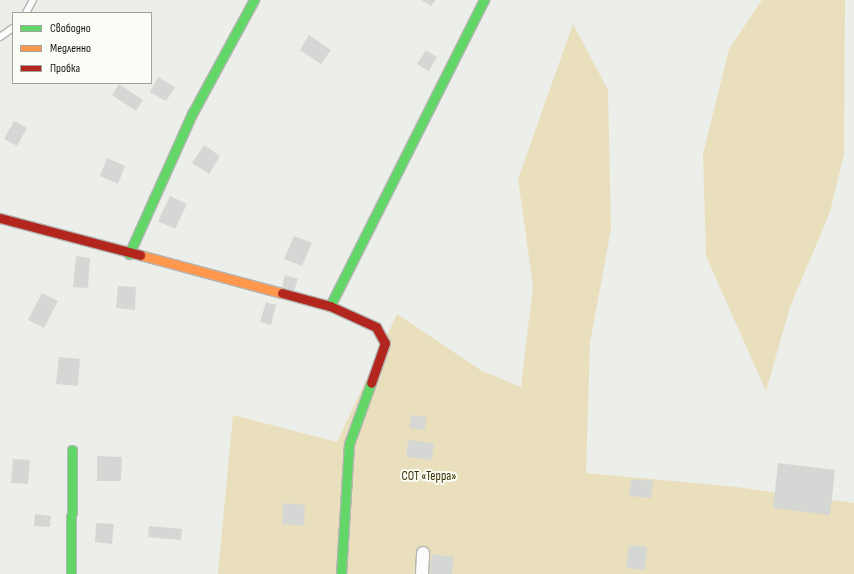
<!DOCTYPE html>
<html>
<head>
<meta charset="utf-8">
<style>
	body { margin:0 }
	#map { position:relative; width:854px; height:574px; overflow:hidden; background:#eceeea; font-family:"Sofia Sans Condensed",sans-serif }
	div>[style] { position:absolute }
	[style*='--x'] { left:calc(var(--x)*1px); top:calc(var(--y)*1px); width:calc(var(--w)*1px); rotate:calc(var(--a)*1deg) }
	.green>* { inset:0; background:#e9dfbd }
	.building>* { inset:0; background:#d5d7d5 }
	.roads { filter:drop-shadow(1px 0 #b3b5b2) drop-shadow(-1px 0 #b3b5b2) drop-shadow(0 1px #b3b5b2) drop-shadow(0 -1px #b3b5b2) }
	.lane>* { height:6px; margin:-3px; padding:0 3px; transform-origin:3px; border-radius:3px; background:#fcfcfc }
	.street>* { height:12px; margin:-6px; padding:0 6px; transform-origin:6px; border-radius:6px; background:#fcfcfc }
	.fast>* { height:9px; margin:-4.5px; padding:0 4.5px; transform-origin:4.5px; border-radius:4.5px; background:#63d668 }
	.slow>* { height:9px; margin:-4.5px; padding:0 4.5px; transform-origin:4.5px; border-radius:4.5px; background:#ff974d }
	.jam>* { height:9px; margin:-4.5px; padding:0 4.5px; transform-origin:4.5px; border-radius:4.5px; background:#b3261e }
	span { translate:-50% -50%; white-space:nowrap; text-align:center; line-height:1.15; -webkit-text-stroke:4px #fafdf6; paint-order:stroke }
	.park-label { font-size:13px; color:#3e2f00 }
	.legend { position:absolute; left:12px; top:12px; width:140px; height:72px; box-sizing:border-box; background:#fafdf6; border:1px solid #a0a29d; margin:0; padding:5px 7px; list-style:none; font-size:12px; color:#181917 }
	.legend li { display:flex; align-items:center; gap:8px; height:20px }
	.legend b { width:20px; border:1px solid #a0a29d }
</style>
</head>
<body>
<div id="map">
	<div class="green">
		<i style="clip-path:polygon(762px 0,845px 0,844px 154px,830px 212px,790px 307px,766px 391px,706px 256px,703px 154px,729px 49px)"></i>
		<i style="clip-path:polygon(573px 24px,608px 90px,611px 229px,590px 343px,586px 473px,737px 487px,854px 503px,854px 574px,218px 574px,233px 415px,337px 442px,397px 314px,482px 371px,521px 387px,533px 286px,518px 179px)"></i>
	</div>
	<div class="building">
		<i style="clip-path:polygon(421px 0,436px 0,431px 6px)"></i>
		<i style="clip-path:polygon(309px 35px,331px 50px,321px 64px,300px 50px)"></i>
		<i style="clip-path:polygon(426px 50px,437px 57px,429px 71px,417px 64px)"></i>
		<i style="clip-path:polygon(158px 77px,175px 87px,166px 101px,150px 92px)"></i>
		<i style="clip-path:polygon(119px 84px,143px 100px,136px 111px,112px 95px)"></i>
		<i style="clip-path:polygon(14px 121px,27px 128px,17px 146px,4px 139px)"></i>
		<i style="clip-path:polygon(204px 145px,220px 156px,209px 174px,192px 163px)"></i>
		<i style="clip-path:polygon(107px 158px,125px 166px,118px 184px,100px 176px)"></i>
		<i style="clip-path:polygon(170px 196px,187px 204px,175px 229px,158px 221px)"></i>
		<i style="clip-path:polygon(294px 236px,312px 243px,302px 266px,284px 259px)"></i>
		<i style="clip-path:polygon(76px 256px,90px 258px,88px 288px,73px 287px)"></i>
		<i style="clip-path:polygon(285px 275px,298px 279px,294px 291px,282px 287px)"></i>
		<i style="clip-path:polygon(118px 286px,136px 287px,135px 310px,116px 308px)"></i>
		<i style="clip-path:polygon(42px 293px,58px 301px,44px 328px,28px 320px)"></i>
		<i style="clip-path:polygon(266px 302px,276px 305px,271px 325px,260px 322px)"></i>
		<i style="clip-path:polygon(59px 357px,80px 359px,78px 386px,56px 384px)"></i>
		<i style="clip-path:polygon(411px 415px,426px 417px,425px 430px,409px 428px)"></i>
		<i style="clip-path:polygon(408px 440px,434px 443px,432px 460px,406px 457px)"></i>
		<i style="clip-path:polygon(97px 456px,122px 457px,121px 481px,97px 481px)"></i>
		<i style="clip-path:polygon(13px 459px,30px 460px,28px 484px,11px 483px)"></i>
		<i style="clip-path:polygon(778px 463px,835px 470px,830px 515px,773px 508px)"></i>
		<i style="clip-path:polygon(631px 479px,653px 481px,651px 498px,629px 496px)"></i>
		<i style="clip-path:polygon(283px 503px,305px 505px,304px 526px,282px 524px)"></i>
		<i style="clip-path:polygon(35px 514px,51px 516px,50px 527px,34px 526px)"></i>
		<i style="clip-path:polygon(96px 523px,114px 524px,112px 544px,95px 542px)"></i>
		<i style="clip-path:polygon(149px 526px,182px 529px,181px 540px,148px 537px)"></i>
		<i style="clip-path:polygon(629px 545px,647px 547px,645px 570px,626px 568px)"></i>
		<i style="clip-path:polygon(432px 554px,454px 557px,452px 574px,430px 574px)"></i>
	</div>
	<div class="roads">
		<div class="lane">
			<i style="--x:26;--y:13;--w:15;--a:-62"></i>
			<i style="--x:0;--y:37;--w:16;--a:-35"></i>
		</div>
		<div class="street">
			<i style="--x:422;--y:574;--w:21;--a:-87"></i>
		</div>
		<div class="fast">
			<i style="--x:129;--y:254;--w:154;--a:-65.8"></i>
			<i style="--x:192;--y:114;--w:130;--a:-61.5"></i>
			<i style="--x:330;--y:306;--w:343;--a:-63.3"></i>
			<i style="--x:71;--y:574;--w:124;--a:-89.5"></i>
			<i style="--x:341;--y:574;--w:130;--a:-86.5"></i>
			<i style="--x:349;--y:444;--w:65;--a:-70.2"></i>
		</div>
		<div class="slow">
			<i style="--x:140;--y:255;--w:147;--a:15"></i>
		</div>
		<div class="jam">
			<i style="--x:0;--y:218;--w:145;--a:14.8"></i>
			<i style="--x:282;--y:293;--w:50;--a:15.2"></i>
			<i style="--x:330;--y:306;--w:51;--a:24.5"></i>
			<i style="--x:376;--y:327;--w:18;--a:61"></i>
			<i style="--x:385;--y:343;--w:42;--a:109.3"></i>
		</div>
	</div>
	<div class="park-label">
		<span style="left:429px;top:476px">СОТ «Терра»</span>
	</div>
	<ul class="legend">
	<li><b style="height:5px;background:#63d668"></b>Свободно</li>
	<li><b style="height:5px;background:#ff974d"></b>Медленно</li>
	<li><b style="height:5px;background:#b3261e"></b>Пробка</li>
	</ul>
</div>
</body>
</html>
